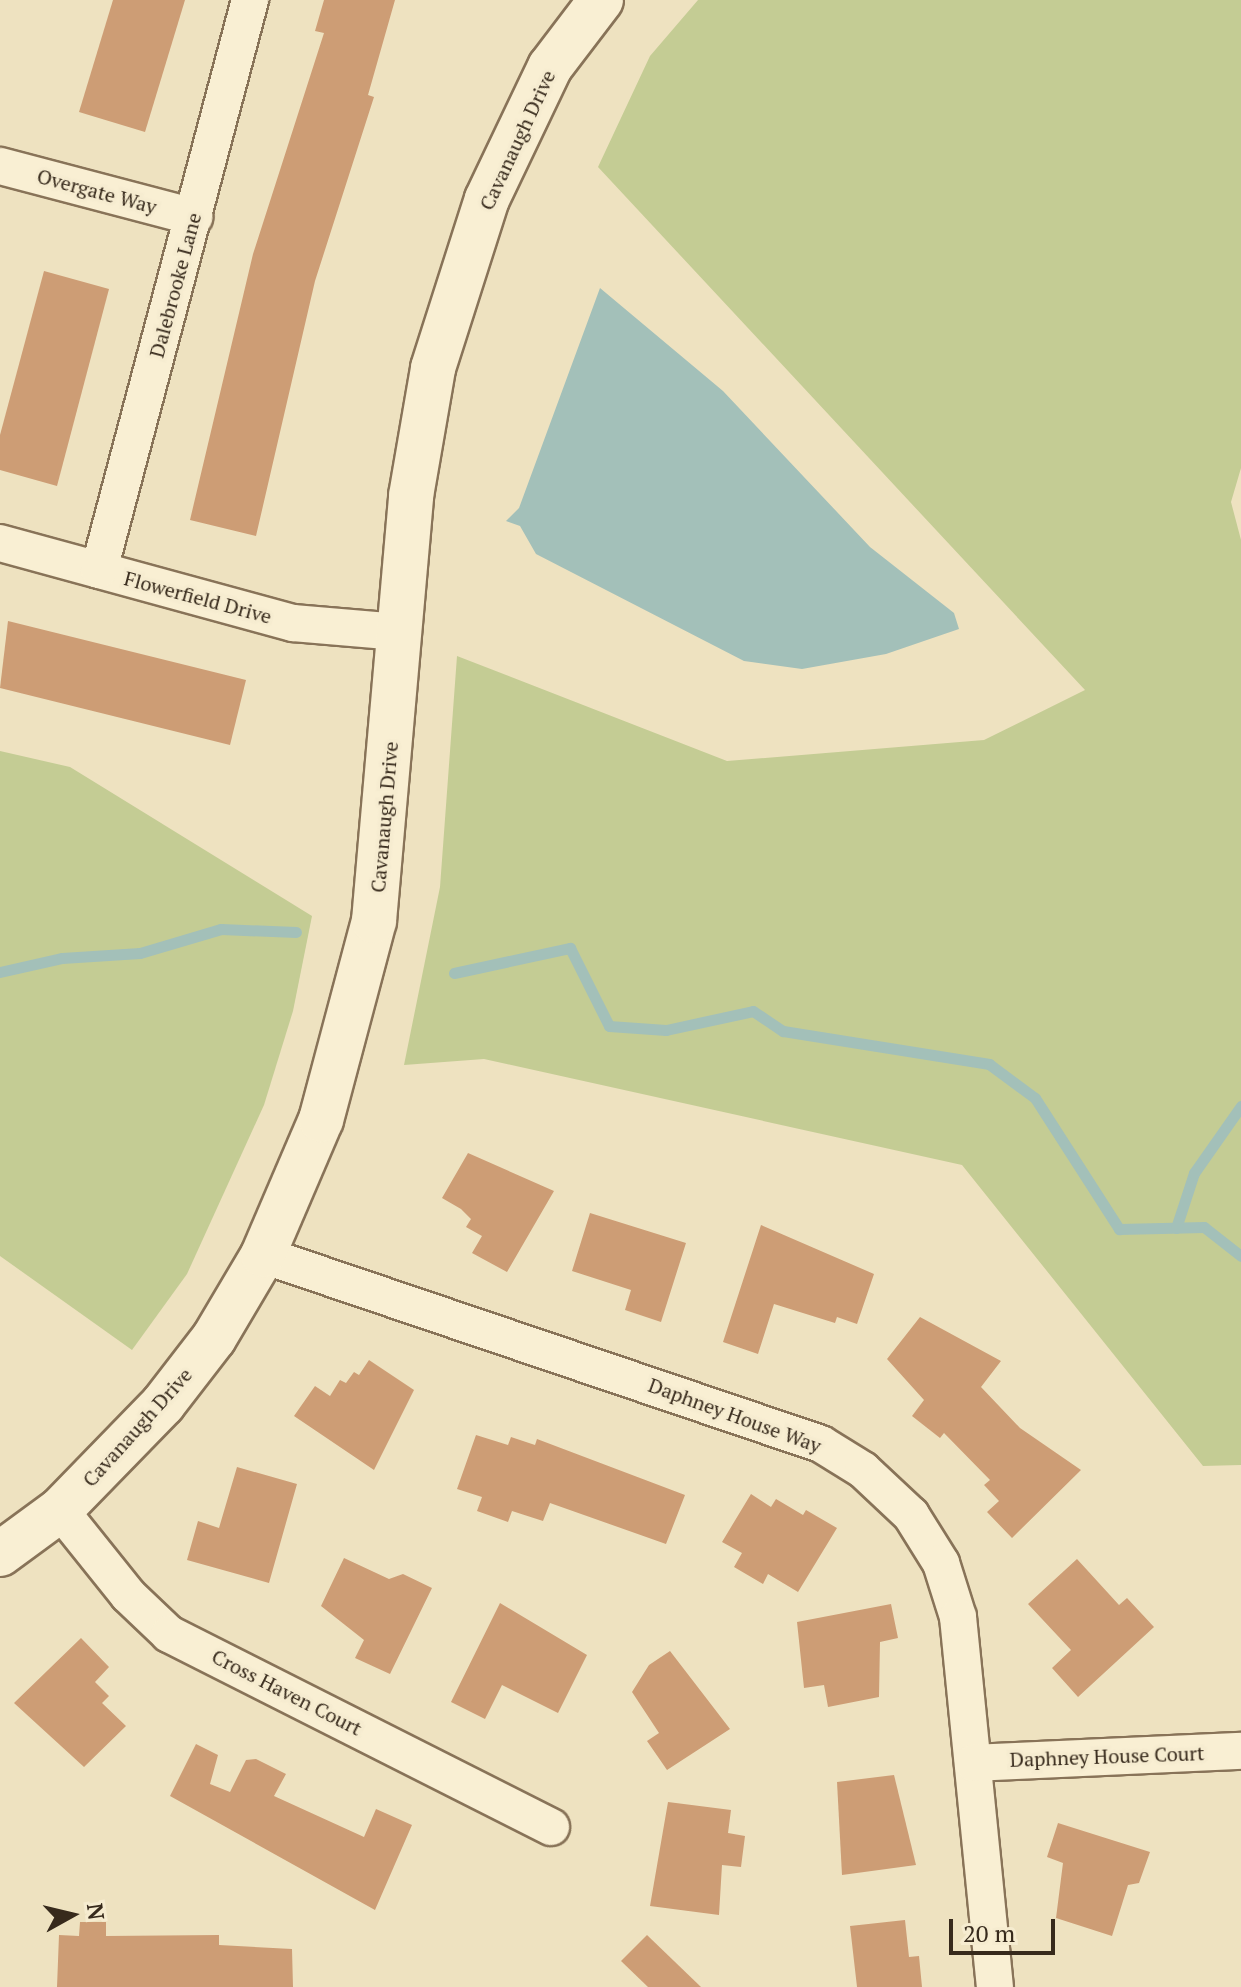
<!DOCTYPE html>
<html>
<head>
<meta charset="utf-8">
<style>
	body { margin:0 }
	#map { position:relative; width:1241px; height:1987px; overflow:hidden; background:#eee2c0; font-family:"PT Serif",serif }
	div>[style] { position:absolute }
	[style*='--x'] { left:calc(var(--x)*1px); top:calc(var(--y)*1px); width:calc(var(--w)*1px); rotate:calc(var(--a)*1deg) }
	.green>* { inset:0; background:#c4cc94 }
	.water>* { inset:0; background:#a3c0b9 }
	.stream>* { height:11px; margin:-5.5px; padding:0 5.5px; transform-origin:5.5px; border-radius:5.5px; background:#a3c0b9 }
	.building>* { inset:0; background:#cd9d75 }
	.roads { filter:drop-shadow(2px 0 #887358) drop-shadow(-2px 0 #887358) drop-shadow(0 2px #887358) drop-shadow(0 -2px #887358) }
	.street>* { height:36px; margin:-18px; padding:0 18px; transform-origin:18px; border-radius:18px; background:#f9efd3 }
	.secondary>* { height:44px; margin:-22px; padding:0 22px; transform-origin:22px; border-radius:22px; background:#f9efd3 }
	span { translate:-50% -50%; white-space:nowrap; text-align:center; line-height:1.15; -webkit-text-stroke:7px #f6ecd0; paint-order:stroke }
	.street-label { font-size:20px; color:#372a1c }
	.north { position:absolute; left:32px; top:1875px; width:80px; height:80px; -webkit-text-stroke:6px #f6ecd0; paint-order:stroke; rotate:82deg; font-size:22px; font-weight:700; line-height:32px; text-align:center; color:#372a1c }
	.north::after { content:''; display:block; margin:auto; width:28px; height:36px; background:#372a1c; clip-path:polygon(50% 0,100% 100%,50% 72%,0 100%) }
	.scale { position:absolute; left:949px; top:1919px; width:106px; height:36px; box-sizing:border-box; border:4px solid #372a1c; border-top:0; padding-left:10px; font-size:24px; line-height:28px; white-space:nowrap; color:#372a1c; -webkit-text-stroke:6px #f6ecd0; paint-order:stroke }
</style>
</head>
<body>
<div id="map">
	<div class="green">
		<i style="clip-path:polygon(698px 0,1241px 0,1241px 468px,1231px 502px,1241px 540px,1241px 1465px,1203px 1466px,962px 1165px,484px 1059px,404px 1065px,440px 887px,457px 656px,727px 761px,984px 740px,1085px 690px,598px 167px,650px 56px)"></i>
		<i style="clip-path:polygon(0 751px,70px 767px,312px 916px,293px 1011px,264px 1105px,187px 1274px,132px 1350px,0 1256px)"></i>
	</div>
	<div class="water">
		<i style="clip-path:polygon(600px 288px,723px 391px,870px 547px,954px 613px,959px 629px,886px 654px,802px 669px,744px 661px,536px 554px,520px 526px,506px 521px,519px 508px)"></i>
	</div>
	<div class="stream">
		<i style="--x:0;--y:972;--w:64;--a:-12.7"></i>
		<i style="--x:62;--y:958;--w:78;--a:-3.7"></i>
		<i style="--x:140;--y:953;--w:84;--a:-16.5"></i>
		<i style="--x:221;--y:929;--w:75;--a:2.3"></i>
		<i style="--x:454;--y:973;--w:119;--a:-12.2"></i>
		<i style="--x:570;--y:948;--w:87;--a:63.4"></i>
		<i style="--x:609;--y:1026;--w:57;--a:4"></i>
		<i style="--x:666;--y:1030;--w:89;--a:-12.3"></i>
		<i style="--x:753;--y:1011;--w:36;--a:34"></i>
		<i style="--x:783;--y:1031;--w:209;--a:9.1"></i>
		<i style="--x:989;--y:1064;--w:57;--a:36.5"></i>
		<i style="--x:1035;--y:1098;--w:156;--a:57.3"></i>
		<i style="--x:1119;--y:1229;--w:85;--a:-1.3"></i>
		<i style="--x:1204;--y:1227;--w:47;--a:38.1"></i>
		<i style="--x:1176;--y:1228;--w:58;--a:-71.9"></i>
		<i style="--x:1194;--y:1173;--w:82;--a:-55"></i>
	</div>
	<div class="building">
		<i style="clip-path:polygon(113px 0,185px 0,145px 132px,79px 112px)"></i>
		<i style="clip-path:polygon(324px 0,395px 0,368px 95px,374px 97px,315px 281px,256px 536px,190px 520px,253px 254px,324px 33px,315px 31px)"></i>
		<i style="clip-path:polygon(44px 271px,109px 289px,57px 486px,0 470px,0 435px)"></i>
		<i style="clip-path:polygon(8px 621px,246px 680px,230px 745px,0 688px)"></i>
		<i style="clip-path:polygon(468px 1153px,554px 1191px,507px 1272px,472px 1253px,482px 1236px,466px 1227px,471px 1219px,461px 1209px,442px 1198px)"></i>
		<i style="clip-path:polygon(590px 1213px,686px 1243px,661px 1322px,625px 1310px,631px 1290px,572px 1271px)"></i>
		<i style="clip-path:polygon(761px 1225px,874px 1274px,857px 1324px,837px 1317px,835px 1323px,774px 1304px,758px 1354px,723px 1342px)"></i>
		<i style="clip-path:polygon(920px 1317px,1001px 1361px,981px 1387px,1020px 1428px,1081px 1470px,1012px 1538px,987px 1512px,999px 1501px,984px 1485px,990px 1480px,944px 1433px,940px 1438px,912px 1416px,924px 1400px,887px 1359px)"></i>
		<i style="clip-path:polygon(369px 1360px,414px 1390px,374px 1470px,294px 1416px,315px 1386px,330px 1396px,340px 1380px,346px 1383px,354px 1372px,359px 1375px)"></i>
		<i style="clip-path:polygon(476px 1435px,508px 1445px,511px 1437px,535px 1445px,537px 1439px,685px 1495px,666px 1544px,550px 1503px,543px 1521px,512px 1511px,508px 1522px,477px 1511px,482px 1497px,457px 1489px)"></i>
		<i style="clip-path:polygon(237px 1467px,297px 1484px,269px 1583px,187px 1560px,198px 1521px,219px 1528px)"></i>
		<i style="clip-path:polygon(751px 1494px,771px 1507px,776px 1499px,803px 1515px,806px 1510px,837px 1528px,798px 1592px,768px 1574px,763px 1584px,734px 1567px,742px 1553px,722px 1542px)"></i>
		<i style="clip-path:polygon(344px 1558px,389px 1579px,403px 1574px,432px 1588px,390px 1674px,355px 1658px,364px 1640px,321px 1606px)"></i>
		<i style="clip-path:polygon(1077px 1559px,1119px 1605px,1127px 1598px,1154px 1627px,1078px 1697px,1052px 1668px,1071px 1650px,1028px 1604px)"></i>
		<i style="clip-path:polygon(500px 1603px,587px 1655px,558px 1713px,502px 1685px,485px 1719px,451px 1702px)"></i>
		<i style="clip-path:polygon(891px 1604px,898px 1638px,880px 1642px,879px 1697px,828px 1707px,824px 1685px,804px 1688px,797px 1622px)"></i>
		<i style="clip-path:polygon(81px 1638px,109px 1667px,95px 1682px,109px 1696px,102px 1703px,126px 1726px,84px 1767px,14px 1703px)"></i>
		<i style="clip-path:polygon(670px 1651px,730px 1729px,667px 1770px,647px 1741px,659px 1733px,632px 1692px,649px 1665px)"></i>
		<i style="clip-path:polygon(196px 1744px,218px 1755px,210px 1784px,230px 1792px,246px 1760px,256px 1759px,286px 1774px,274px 1796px,364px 1837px,376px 1809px,412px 1825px,375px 1910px,170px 1796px)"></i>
		<i style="clip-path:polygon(894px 1775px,916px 1865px,842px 1875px,837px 1782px)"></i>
		<i style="clip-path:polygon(668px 1802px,731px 1810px,728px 1833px,745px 1836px,741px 1867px,722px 1865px,719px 1915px,650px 1906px)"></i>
		<i style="clip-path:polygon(1058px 1823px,1150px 1852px,1139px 1883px,1128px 1885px,1112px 1936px,1056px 1918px,1063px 1863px,1047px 1857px)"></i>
		<i style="clip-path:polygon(905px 1920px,909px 1957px,919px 1956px,922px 1987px,857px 1987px,850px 1926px)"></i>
		<i style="clip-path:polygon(80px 1922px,106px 1922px,106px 1936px,219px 1935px,219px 1945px,292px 1949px,293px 1987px,57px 1987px,59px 1935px,79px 1936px)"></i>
		<i style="clip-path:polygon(647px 1935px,701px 1987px,648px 1987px,621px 1961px)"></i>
	</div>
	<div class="roads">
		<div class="street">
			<i style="--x:0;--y:166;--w:201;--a:14.7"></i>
			<i style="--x:0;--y:543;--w:304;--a:15.3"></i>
			<i style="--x:293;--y:623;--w:106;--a:4.9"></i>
			<i style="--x:99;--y:570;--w:590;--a:-75.16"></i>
			<i style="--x:263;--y:1255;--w:589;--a:18.71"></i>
			<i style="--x:821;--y:1444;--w:49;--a:31.8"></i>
			<i style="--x:863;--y:1470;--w:66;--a:43.2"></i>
			<i style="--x:911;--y:1515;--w:57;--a:58"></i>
			<i style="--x:941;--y:1563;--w:57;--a:72.5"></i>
			<i style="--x:958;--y:1617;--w:372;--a:84.3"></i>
			<i style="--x:60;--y:1510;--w:109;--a:51.3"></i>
			<i style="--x:128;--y:1595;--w:57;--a:43.6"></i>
			<i style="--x:169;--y:1634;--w:428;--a:26.8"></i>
			<i style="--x:973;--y:1763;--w:268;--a:-2.6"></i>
		</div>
		<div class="secondary">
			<i style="--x:0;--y:1554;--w:74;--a:-36.3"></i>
			<i style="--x:60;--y:1510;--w:148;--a:-45.8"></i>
			<i style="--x:163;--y:1404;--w:83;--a:-52.3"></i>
			<i style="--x:214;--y:1338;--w:96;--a:-59.4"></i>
			<i style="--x:263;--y:1255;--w:147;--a:-66.8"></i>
			<i style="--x:321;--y:1120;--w:206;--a:-75.1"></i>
			<i style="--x:374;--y:921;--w:427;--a:-85"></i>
			<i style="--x:411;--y:496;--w:130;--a:-80.2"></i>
			<i style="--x:433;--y:368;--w:177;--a:-72.3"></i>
			<i style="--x:487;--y:199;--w:146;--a:-64.5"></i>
			<i style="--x:550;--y:67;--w:84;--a:-52.7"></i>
		</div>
	</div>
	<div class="street-label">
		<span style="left:517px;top:140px;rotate:-65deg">Cavanaugh Drive</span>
		<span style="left:97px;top:191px;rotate:15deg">Overgate Way</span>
		<span style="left:175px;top:285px;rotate:-75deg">Dalebrooke Lane</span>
		<span style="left:198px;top:597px;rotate:15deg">Flowerfield Drive</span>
		<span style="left:384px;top:817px;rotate:-85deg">Cavanaugh Drive</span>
		<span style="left:735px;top:1415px;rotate:20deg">Daphney House Way</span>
		<span style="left:137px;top:1427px;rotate:-48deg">Cavanaugh Drive</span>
		<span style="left:287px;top:1692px;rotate:27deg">Cross Haven Court</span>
		<span style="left:1107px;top:1756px;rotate:-2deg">Daphney House Court</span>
	</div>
	<div class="north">N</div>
	<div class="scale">20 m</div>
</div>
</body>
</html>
